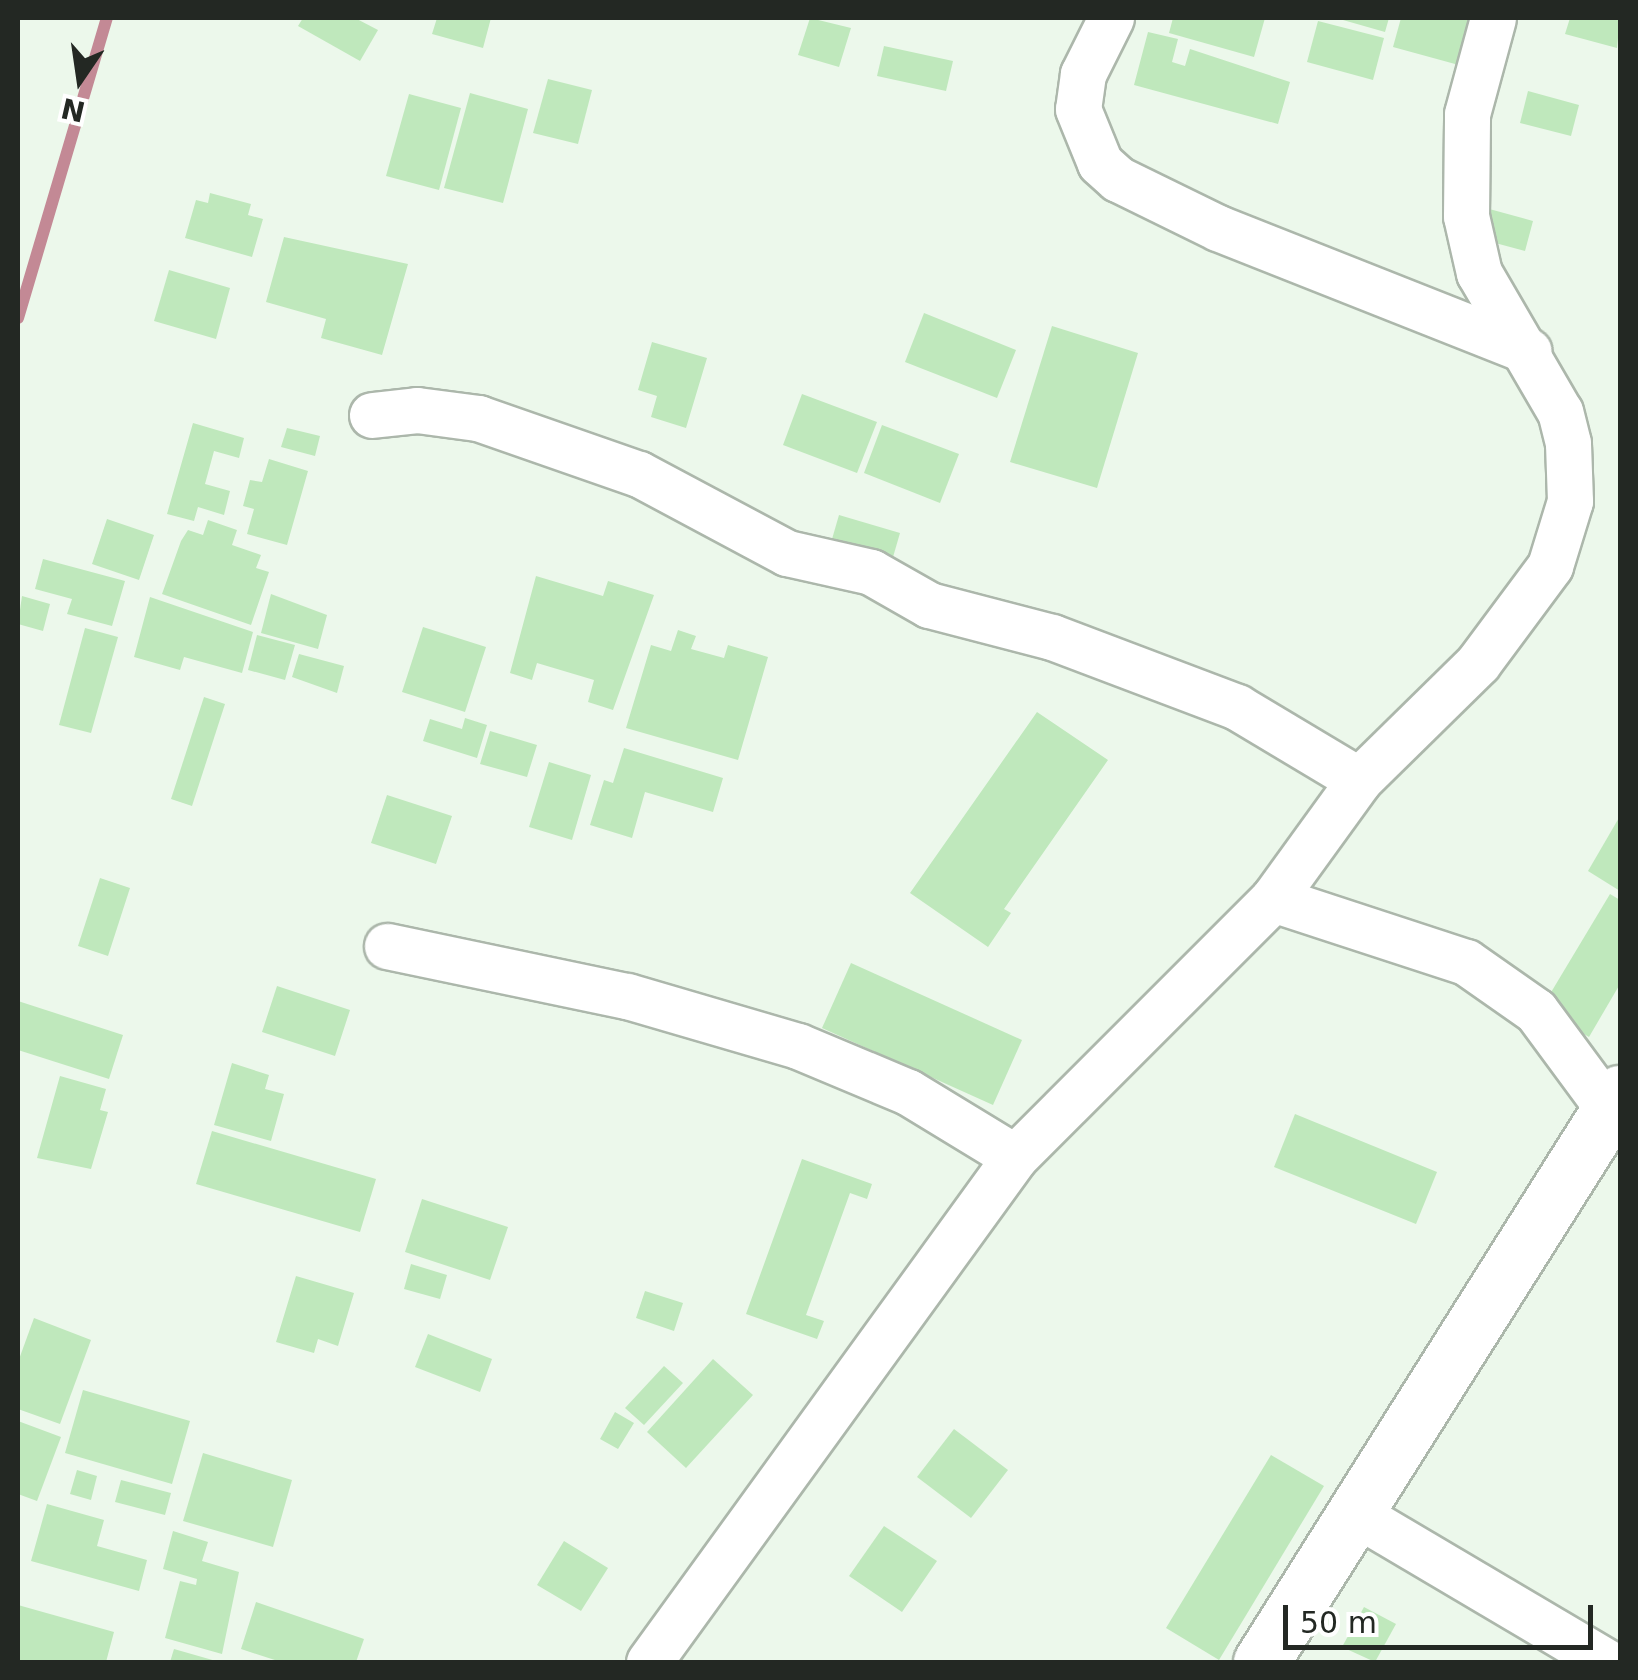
<!DOCTYPE html>
<html>
<head>
<meta charset="utf-8">
<style>
	body { margin:0 }
	#map { position:relative; width:1638px; height:1680px; overflow:hidden; background:#ecf8eb; font-family:"DejaVu Sans",sans-serif }
	div>[style] { position:absolute }
	[style*='--x'] { left:calc(var(--x)*1px); top:calc(var(--y)*1px); width:calc(var(--w)*1px); rotate:calc(var(--a)*1deg) }
	.stream>* { height:12px; margin:-6px; padding:0 6px; transform-origin:6px; border-radius:6px; background:#c38995 }
	.building>* { inset:0; background:#bfe8bc }
	.roads { filter:drop-shadow(2px 0 #acb7ab) drop-shadow(-2px 0 #acb7ab) drop-shadow(0 2px #acb7ab) drop-shadow(0 -2px #acb7ab) }
	.minor>* { height:45px; margin:-22.5px; padding:0 22.5px; transform-origin:22.5px; border-radius:22.5px; background:#fff }
	.tertiary>* { height:55px; margin:-27.5px; padding:0 27.5px; transform-origin:27.5px; border-radius:27.5px; background:#fff }
	span { translate:-50% -50%; white-space:nowrap; text-align:center; line-height:1.15; -webkit-text-stroke:9px #fff; paint-order:stroke }
	.frame { position:absolute; inset:0; border:20px solid #232823; pointer-events:none }
	.north { position:absolute; left:30px; top:30px; width:100px; height:100px; -webkit-text-stroke:8px #fff; paint-order:stroke; rotate:193deg; font-size:28px; font-weight:700; line-height:40px; text-align:center; color:#232823 }
	.north::after { content:''; display:block; margin:auto; width:35px; height:45px; background:#232823; clip-path:polygon(50% 0,100% 100%,50% 72%,0 100%) }
	.scale { position:absolute; left:1283px; top:1605px; width:310px; height:45px; box-sizing:border-box; border:5px solid #232823; border-top:0; padding-left:12px; font-size:30px; line-height:35px; white-space:nowrap; color:#232823; -webkit-text-stroke:8px #fff; paint-order:stroke }
</style>
</head>
<body>
<div id="map">
	<div class="stream">
		<i style="--x:18;--y:318;--w:313;--a:-73.5"></i>
	</div>
	<div class="building">
		<i style="clip-path:polygon(303px 18px,355px 18px,378px 30px,360px 61px,298px 26px)"></i>
		<i style="clip-path:polygon(437px 18px,491px 18px,483px 48px,432px 34px)"></i>
		<i style="clip-path:polygon(810px 18px,851px 28px,839px 67px,798px 55px)"></i>
		<i style="clip-path:polygon(1173px 18px,1265px 18px,1254px 57px,1169px 33px)"></i>
		<i style="clip-path:polygon(1336px 18px,1389px 18px,1385px 32px)"></i>
		<i style="clip-path:polygon(1401px 18px,1478px 18px,1466px 67px,1393px 47px)"></i>
		<i style="clip-path:polygon(1570px 18px,1620px 18px,1617px 48px,1565px 34px)"></i>
		<i style="clip-path:polygon(1318px 21px,1384px 38px,1373px 80px,1307px 62px)"></i>
		<i style="clip-path:polygon(1148px 32px,1178px 39px,1172px 62px,1185px 66px,1190px 49px,1290px 82px,1278px 124px,1134px 85px)"></i>
		<i style="clip-path:polygon(884px 46px,953px 61px,946px 91px,877px 76px)"></i>
		<i style="clip-path:polygon(548px 79px,592px 90px,578px 144px,533px 133px)"></i>
		<i style="clip-path:polygon(1528px 91px,1579px 105px,1571px 136px,1520px 123px)"></i>
		<i style="clip-path:polygon(470px 93px,528px 109px,503px 203px,444px 188px)"></i>
		<i style="clip-path:polygon(409px 94px,461px 108px,439px 190px,386px 176px)"></i>
		<i style="clip-path:polygon(210px 193px,251px 204px,248px 215px,263px 219px,252px 257px,185px 238px,196px 200px,208px 203px)"></i>
		<i style="clip-path:polygon(1482px 207px,1533px 221px,1525px 251px,1473px 237px)"></i>
		<i style="clip-path:polygon(284px 237px,408px 264px,382px 355px,321px 338px,326px 319px,266px 302px)"></i>
		<i style="clip-path:polygon(169px 270px,230px 288px,216px 339px,154px 321px)"></i>
		<i style="clip-path:polygon(924px 313px,1016px 350px,997px 398px,905px 362px)"></i>
		<i style="clip-path:polygon(1052px 326px,1138px 353px,1097px 488px,1010px 462px)"></i>
		<i style="clip-path:polygon(652px 342px,707px 358px,686px 428px,651px 417px,657px 396px,638px 390px)"></i>
		<i style="clip-path:polygon(802px 394px,877px 422px,857px 473px,783px 445px)"></i>
		<i style="clip-path:polygon(193px 423px,244px 438px,239px 458px,214px 451px,205px 484px,230px 491px,224px 515px,198px 507px,194px 521px,167px 514px)"></i>
		<i style="clip-path:polygon(882px 425px,959px 454px,940px 503px,864px 473px)"></i>
		<i style="clip-path:polygon(287px 428px,320px 436px,315px 456px,281px 447px)"></i>
		<i style="clip-path:polygon(269px 459px,308px 471px,287px 545px,247px 534px,254px 509px,243px 506px,250px 480px,262px 482px)"></i>
		<i style="clip-path:polygon(839px 515px,900px 533px,891px 564px,830px 546px)"></i>
		<i style="clip-path:polygon(107px 519px,154px 535px,139px 580px,92px 564px)"></i>
		<i style="clip-path:polygon(208px 520px,237px 530px,232px 545px,261px 555px,256px 568px,269px 572px,251px 625px,162px 594px,181px 541px,188px 530px,203px 535px)"></i>
		<i style="clip-path:polygon(43px 559px,125px 581px,112px 626px,67px 614px,72px 599px,35px 589px)"></i>
		<i style="clip-path:polygon(536px 576px,603px 596px,608px 581px,654px 595px,613px 710px,588px 702px,594px 680px,537px 663px,532px 680px,510px 673px)"></i>
		<i style="clip-path:polygon(271px 594px,327px 615px,318px 649px,261px 633px)"></i>
		<i style="clip-path:polygon(22px 596px,50px 604px,43px 631px,18px 624px)"></i>
		<i style="clip-path:polygon(150px 597px,253px 632px,242px 673px,184px 657px,180px 670px,134px 657px)"></i>
		<i style="clip-path:polygon(423px 627px,486px 647px,465px 712px,402px 692px)"></i>
		<i style="clip-path:polygon(85px 628px,118px 637px,91px 733px,59px 725px)"></i>
		<i style="clip-path:polygon(678px 630px,696px 636px,691px 649px,724px 658px,728px 645px,768px 657px,738px 760px,626px 728px,651px 645px,671px 651px)"></i>
		<i style="clip-path:polygon(257px 635px,295px 645px,285px 680px,248px 670px)"></i>
		<i style="clip-path:polygon(299px 654px,344px 666px,337px 693px,292px 677px)"></i>
		<i style="clip-path:polygon(204px 697px,225px 704px,192px 806px,171px 799px)"></i>
		<i style="clip-path:polygon(1037px 712px,1108px 760px,1004px 909px,1011px 913px,988px 947px,910px 893px)"></i>
		<i style="clip-path:polygon(465px 718px,487px 725px,477px 758px,423px 741px,430px 719px,462px 729px)"></i>
		<i style="clip-path:polygon(490px 731px,537px 745px,527px 777px,480px 764px)"></i>
		<i style="clip-path:polygon(624px 748px,723px 778px,713px 812px,645px 792px,632px 838px,590px 825px,604px 780px,613px 783px)"></i>
		<i style="clip-path:polygon(549px 762px,591px 775px,572px 840px,529px 827px)"></i>
		<i style="clip-path:polygon(387px 795px,452px 816px,436px 864px,371px 843px)"></i>
		<i style="clip-path:polygon(1620px 816px,1620px 891px,1588px 871px)"></i>
		<i style="clip-path:polygon(100px 878px,130px 888px,108px 956px,78px 946px)"></i>
		<i style="clip-path:polygon(1610px 894px,1620px 900px,1620px 984px,1589px 1037px,1541px 1009px)"></i>
		<i style="clip-path:polygon(851px 963px,1022px 1040px,993px 1105px,822px 1028px)"></i>
		<i style="clip-path:polygon(277px 986px,350px 1010px,335px 1056px,262px 1032px)"></i>
		<i style="clip-path:polygon(18px 1001px,123px 1035px,109px 1079px,18px 1050px)"></i>
		<i style="clip-path:polygon(232px 1063px,269px 1075px,265px 1089px,284px 1094px,271px 1141px,214px 1125px)"></i>
		<i style="clip-path:polygon(60px 1076px,106px 1089px,100px 1110px,108px 1112px,91px 1169px,37px 1158px)"></i>
		<i style="clip-path:polygon(1295px 1114px,1437px 1172px,1416px 1224px,1274px 1167px)"></i>
		<i style="clip-path:polygon(212px 1131px,376px 1179px,360px 1232px,196px 1184px)"></i>
		<i style="clip-path:polygon(802px 1159px,872px 1184px,867px 1199px,850px 1193px,806px 1315px,824px 1321px,817px 1339px,746px 1314px)"></i>
		<i style="clip-path:polygon(422px 1199px,508px 1227px,490px 1280px,405px 1252px)"></i>
		<i style="clip-path:polygon(411px 1264px,447px 1275px,440px 1299px,404px 1289px)"></i>
		<i style="clip-path:polygon(296px 1276px,354px 1293px,338px 1346px,318px 1339px,314px 1353px,276px 1342px)"></i>
		<i style="clip-path:polygon(645px 1291px,683px 1303px,674px 1331px,636px 1318px)"></i>
		<i style="clip-path:polygon(34px 1318px,91px 1340px,60px 1424px,18px 1409px,18px 1362px)"></i>
		<i style="clip-path:polygon(428px 1334px,492px 1359px,480px 1392px,415px 1367px)"></i>
		<i style="clip-path:polygon(713px 1359px,753px 1395px,686px 1468px,647px 1432px)"></i>
		<i style="clip-path:polygon(664px 1366px,683px 1383px,644px 1425px,625px 1408px)"></i>
		<i style="clip-path:polygon(83px 1390px,190px 1421px,172px 1484px,65px 1453px)"></i>
		<i style="clip-path:polygon(615px 1412px,634px 1423px,618px 1449px,600px 1439px)"></i>
		<i style="clip-path:polygon(18px 1421px,61px 1437px,37px 1501px,18px 1494px)"></i>
		<i style="clip-path:polygon(954px 1429px,1008px 1470px,971px 1518px,917px 1477px)"></i>
		<i style="clip-path:polygon(203px 1453px,292px 1480px,273px 1547px,183px 1521px)"></i>
		<i style="clip-path:polygon(1271px 1455px,1324px 1486px,1219px 1660px,1166px 1628px)"></i>
		<i style="clip-path:polygon(77px 1470px,97px 1476px,91px 1500px,70px 1494px)"></i>
		<i style="clip-path:polygon(121px 1480px,171px 1493px,165px 1515px,115px 1502px)"></i>
		<i style="clip-path:polygon(47px 1504px,104px 1520px,97px 1546px,147px 1560px,139px 1591px,31px 1561px)"></i>
		<i style="clip-path:polygon(884px 1526px,937px 1561px,902px 1612px,849px 1576px)"></i>
		<i style="clip-path:polygon(173px 1531px,208px 1542px,202px 1561px,239px 1572px,222px 1654px,165px 1638px,180px 1581px,196px 1585px,197px 1579px,163px 1569px)"></i>
		<i style="clip-path:polygon(564px 1541px,608px 1568px,581px 1611px,537px 1585px)"></i>
		<i style="clip-path:polygon(256px 1602px,364px 1639px,356px 1662px,281px 1662px,241px 1649px)"></i>
		<i style="clip-path:polygon(18px 1605px,114px 1632px,106px 1662px,18px 1662px)"></i>
		<i style="clip-path:polygon(1364px 1607px,1396px 1624px,1375px 1662px,1342px 1647px)"></i>
		<i style="clip-path:polygon(174px 1649px,216px 1661px,216px 1662px,170px 1662px)"></i>
	</div>
	<div class="roads">
		<div class="minor">
			<i style="--x:1111;--y:18;--w:63;--a:116.6"></i>
			<i style="--x:1083;--y:74;--w:35;--a:98"></i>
			<i style="--x:1078;--y:109;--w:58;--a:67.8"></i>
			<i style="--x:1100;--y:163;--w:24;--a:42"></i>
			<i style="--x:1118;--y:179;--w:111;--a:26.1"></i>
			<i style="--x:1218;--y:228;--w:334;--a:21.6"></i>
			<i style="--x:372;--y:415;--w:45;--a:-6.3"></i>
			<i style="--x:417;--y:410;--w:62;--a:7.5"></i>
			<i style="--x:478;--y:418;--w:170;--a:19.2"></i>
			<i style="--x:639;--y:474;--w:168;--a:28.1"></i>
			<i style="--x:787;--y:553;--w:86;--a:12.7"></i>
			<i style="--x:871;--y:572;--w:67;--a:29.6"></i>
			<i style="--x:929;--y:605;--w:127;--a:14.6"></i>
			<i style="--x:1052;--y:637;--w:198;--a:20.7"></i>
			<i style="--x:1237;--y:707;--w:142;--a:30.9"></i>
			<i style="--x:1273;--y:899;--w:203;--a:18.1"></i>
			<i style="--x:1466;--y:962;--w:85;--a:35"></i>
			<i style="--x:1536;--y:1011;--w:123;--a:53.6"></i>
			<i style="--x:387;--y:946;--w:245;--a:11.8"></i>
			<i style="--x:627;--y:996;--w:178;--a:16.3"></i>
			<i style="--x:798;--y:1046;--w:119;--a:22.7"></i>
			<i style="--x:908;--y:1092;--w:125;--a:31.3"></i>
			<i style="--x:1353;--y:1512;--w:295;--a:30.6"></i>
			<i style="--x:649;--y:1662;--w:624;--a:-54.07"></i>
			<i style="--x:1015;--y:1157;--w:365;--a:-45"></i>
			<i style="--x:1273;--y:899;--w:147;--a:-54.1"></i>
			<i style="--x:1359;--y:780;--w:167;--a:-44.5"></i>
			<i style="--x:1478;--y:663;--w:121;--a:-53.4"></i>
			<i style="--x:1550;--y:566;--w:68;--a:-72.9"></i>
			<i style="--x:1570;--y:501;--w:58;--a:-92"></i>
			<i style="--x:1568;--y:443;--w:32;--a:-104"></i>
			<i style="--x:1560;--y:412;--w:161;--a:-120.2"></i>
			<i style="--x:1479;--y:273;--w:58;--a:-102.8"></i>
			<i style="--x:1466;--y:216;--w:102;--a:-89.4"></i>
			<i style="--x:1467;--y:114;--w:99;--a:-74.8"></i>
		</div>
		<div class="tertiary">
			<i style="--x:1261;--y:1662;--w:673;--a:-57.75"></i>
		</div>
	</div>
	<div class="frame"></div>
	<div class="north">N</div>
	<div class="scale">50 m</div>
</div>
</body>
</html>
